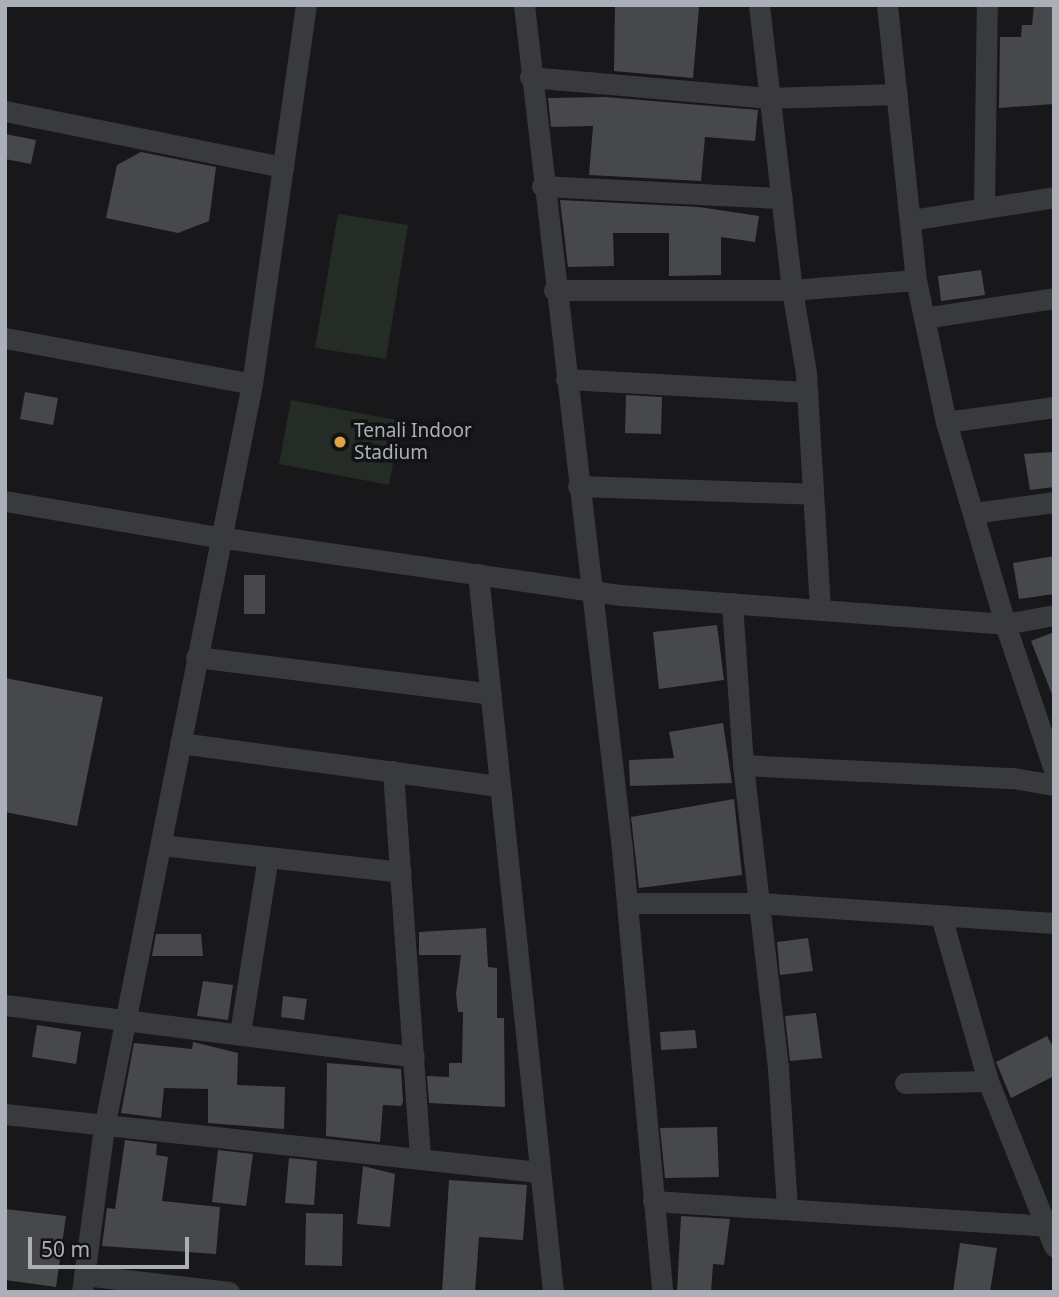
<!DOCTYPE html>
<html>
<head>
<meta charset="utf-8">
<style>
	body { margin:0 }
	#map { position:relative; width:1059px; height:1297px; overflow:hidden; background:#18181a; font-family:"Noto Sans",sans-serif }
	div>[style] { position:absolute }
	[style*='--x'] { left:calc(var(--x)*1px); top:calc(var(--y)*1px); width:calc(var(--w)*1px); rotate:calc(var(--a)*1deg) }
	.green>* { inset:0; background:#242c25 }
	.building>* { inset:0; background:#47484c }
	.minor>* { height:21px; margin:-10.5px; padding:0 10.5px; transform-origin:10.5px; border-radius:10.5px; background:#393a3e }
	.dots>* { width:19px; height:19px; translate:-50% -50%; box-sizing:border-box; border:4px solid #131315; border-radius:50% }
	span { translate:-50% -50%; white-space:nowrap; text-align:center; line-height:1.15; -webkit-text-stroke:7px #131315; paint-order:stroke }
	.poi-label { font-size:19px; color:#abb0b8 }
	.left { translate:0 -50%; text-align:left }
	.frame { position:absolute; inset:0; border:7px solid #abb0b8; pointer-events:none }
	.scale { position:absolute; left:28px; top:1237px; width:161px; height:32px; box-sizing:border-box; border:4px solid #abb0b8; border-top:0; padding-left:9px; font-size:21px; line-height:24px; white-space:nowrap; color:#abb0b8; -webkit-text-stroke:5px #131315; paint-order:stroke }
</style>
</head>
<body>
<div id="map">
	<div class="green">
		<i style="clip-path:polygon(338px 214px,408px 225px,386px 359px,315px 348px)"></i>
		<i style="clip-path:polygon(291px 400px,401px 421px,389px 485px,279px 464px)"></i>
	</div>
	<div class="building">
		<i style="clip-path:polygon(615px 5px,699px 7px,693px 78px,614px 71px)"></i>
		<i style="clip-path:polygon(1034px 5px,1053px 5px,1054px 104px,999px 108px,1000px 37px,1021px 37px,1022px 25px,1032px 25px)"></i>
		<i style="clip-path:polygon(606px 97px,758px 110px,755px 141px,705px 137px,701px 181px,589px 175px,593px 126px,551px 127px,548px 98px)"></i>
		<i style="clip-path:polygon(5px 134px,36px 140px,31px 164px,5px 159px)"></i>
		<i style="clip-path:polygon(141px 152px,216px 167px,209px 221px,178px 233px,106px 218px,117px 165px)"></i>
		<i style="clip-path:polygon(560px 200px,699px 207px,759px 216px,755px 242px,721px 237px,721px 275px,669px 276px,669px 233px,613px 233px,614px 266px,568px 267px)"></i>
		<i style="clip-path:polygon(981px 270px,985px 295px,941px 301px,938px 276px)"></i>
		<i style="clip-path:polygon(25px 392px,58px 398px,53px 425px,20px 419px)"></i>
		<i style="clip-path:polygon(626px 395px,662px 397px,661px 434px,625px 433px)"></i>
		<i style="clip-path:polygon(1054px 452px,1054px 487px,1030px 490px,1024px 454px)"></i>
		<i style="clip-path:polygon(1054px 556px,1054px 594px,1019px 599px,1013px 563px)"></i>
		<i style="clip-path:polygon(244px 575px,265px 575px,265px 614px,244px 614px)"></i>
		<i style="clip-path:polygon(717px 625px,724px 680px,659px 689px,653px 632px)"></i>
		<i style="clip-path:polygon(1054px 632px,1054px 697px,1053px 697px,1031px 641px)"></i>
		<i style="clip-path:polygon(5px 678px,103px 697px,77px 826px,5px 812px)"></i>
		<i style="clip-path:polygon(723px 723px,732px 783px,630px 786px,629px 760px,674px 758px,669px 732px)"></i>
		<i style="clip-path:polygon(734px 799px,742px 875px,639px 888px,631px 817px)"></i>
		<i style="clip-path:polygon(486px 928px,488px 967px,497px 968px,497px 1018px,504px 1018px,505px 1107px,429px 1103px,427px 1076px,449px 1077px,449px 1063px,462px 1063px,463px 1012px,458px 1012px,456px 994px,461px 955px,419px 955px,419px 932px)"></i>
		<i style="clip-path:polygon(156px 934px,201px 934px,203px 956px,152px 956px)"></i>
		<i style="clip-path:polygon(808px 938px,813px 971px,780px 975px,777px 942px)"></i>
		<i style="clip-path:polygon(203px 981px,233px 985px,228px 1020px,197px 1016px)"></i>
		<i style="clip-path:polygon(283px 996px,307px 999px,304px 1020px,281px 1017px)"></i>
		<i style="clip-path:polygon(816px 1013px,822px 1058px,790px 1061px,785px 1016px)"></i>
		<i style="clip-path:polygon(37px 1025px,81px 1032px,76px 1064px,32px 1057px)"></i>
		<i style="clip-path:polygon(695px 1030px,697px 1048px,661px 1050px,660px 1032px)"></i>
		<i style="clip-path:polygon(1047px 1036px,1054px 1049px,1054px 1076px,1011px 1098px,996px 1062px)"></i>
		<i style="clip-path:polygon(193px 1042px,238px 1053px,237px 1085px,285px 1087px,284px 1129px,208px 1123px,208px 1089px,164px 1088px,161px 1118px,121px 1113px,134px 1043px,192px 1049px)"></i>
		<i style="clip-path:polygon(327px 1063px,401px 1069px,403px 1102px,401px 1106px,383px 1105px,380px 1142px,326px 1136px)"></i>
		<i style="clip-path:polygon(717px 1127px,719px 1177px,665px 1178px,660px 1128px)"></i>
		<i style="clip-path:polygon(125px 1140px,157px 1144px,156px 1155px,168px 1157px,162px 1201px,220px 1207px,216px 1254px,102px 1246px,107px 1208px,115px 1209px)"></i>
		<i style="clip-path:polygon(218px 1150px,253px 1154px,246px 1206px,212px 1202px)"></i>
		<i style="clip-path:polygon(289px 1158px,317px 1161px,314px 1205px,285px 1203px)"></i>
		<i style="clip-path:polygon(363px 1166px,395px 1174px,390px 1227px,357px 1224px)"></i>
		<i style="clip-path:polygon(449px 1180px,527px 1185px,523px 1240px,479px 1237px,475px 1292px,442px 1292px)"></i>
		<i style="clip-path:polygon(5px 1209px,66px 1216px,56px 1287px,5px 1280px)"></i>
		<i style="clip-path:polygon(306px 1213px,343px 1214px,342px 1266px,305px 1265px)"></i>
		<i style="clip-path:polygon(681px 1216px,730px 1219px,724px 1265px,713px 1264px,711px 1292px,677px 1292px)"></i>
		<i style="clip-path:polygon(960px 1243px,997px 1248px,990px 1292px,953px 1292px)"></i>
	</div>
	<div class="minor">
		<i style="--x:524;--y:5;--w:850;--a:83.38"></i>
		<i style="--x:622;--y:849;--w:445;--a:84.8"></i>
		<i style="--x:759;--y:5;--w:287;--a:83.4"></i>
		<i style="--x:792;--y:290;--w:84;--a:80.4"></i>
		<i style="--x:806;--y:373;--w:237;--a:86.6"></i>
		<i style="--x:887;--y:5;--w:277;--a:84"></i>
		<i style="--x:916;--y:280;--w:145;--a:78.1"></i>
		<i style="--x:946;--y:422;--w:210;--a:73.7"></i>
		<i style="--x:1005;--y:624;--w:154;--a:71.4"></i>
		<i style="--x:530;--y:77;--w:239;--a:5"></i>
		<i style="--x:768;--y:98;--w:129;--a:-1.8"></i>
		<i style="--x:5;--y:111;--w:284;--a:11.4"></i>
		<i style="--x:542;--y:186;--w:240;--a:2.9"></i>
		<i style="--x:984;--y:208;--w:203;--a:-89.2"></i>
		<i style="--x:911;--y:220;--w:145;--a:-9.1"></i>
		<i style="--x:554;--y:290;--w:238;--a:0"></i>
		<i style="--x:792;--y:290;--w:124;--a:-4.6"></i>
		<i style="--x:924;--y:318;--w:132;--a:-8.7"></i>
		<i style="--x:5;--y:338;--w:251;--a:10.5"></i>
		<i style="--x:566;--y:379;--w:242;--a:3.1"></i>
		<i style="--x:946;--y:422;--w:109;--a:-7.9"></i>
		<i style="--x:578;--y:486;--w:235;--a:1.9"></i>
		<i style="--x:5;--y:501;--w:216;--a:9.6"></i>
		<i style="--x:218;--y:537;--w:407;--a:8.2"></i>
		<i style="--x:621;--y:595;--w:385;--a:4.3"></i>
		<i style="--x:1005;--y:624;--w:50;--a:-10.4"></i>
		<i style="--x:973;--y:513;--w:82;--a:-7.7"></i>
		<i style="--x:478;--y:574;--w:722;--a:84.04"></i>
		<i style="--x:732;--y:603;--w:162;--a:86.1"></i>
		<i style="--x:743;--y:765;--w:305;--a:83.4"></i>
		<i style="--x:778;--y:1068;--w:139;--a:86.3"></i>
		<i style="--x:196;--y:657;--w:297;--a:7.1"></i>
		<i style="--x:180;--y:743;--w:323;--a:7.7"></i>
		<i style="--x:743;--y:765;--w:270;--a:2.8"></i>
		<i style="--x:1013;--y:778;--w:42;--a:9.7"></i>
		<i style="--x:393;--y:771;--w:387;--a:86"></i>
		<i style="--x:161;--y:845;--w:241;--a:6.4"></i>
		<i style="--x:627;--y:903;--w:133;--a:0"></i>
		<i style="--x:760;--y:903;--w:295;--a:3.9"></i>
		<i style="--x:941;--y:916;--w:172;--a:74.1"></i>
		<i style="--x:988;--y:1081;--w:178;--a:68.2"></i>
		<i style="--x:5;--y:1005;--w:412;--a:7.2"></i>
		<i style="--x:240;--y:1033;--w:178;--a:-81"></i>
		<i style="--x:905;--y:1083;--w:83;--a:-1.4"></i>
		<i style="--x:5;--y:1114;--w:537;--a:6.2"></i>
		<i style="--x:653;--y:1201;--w:393;--a:3.6"></i>
		<i style="--x:84;--y:1275;--w:146;--a:6.7"></i>
		<i style="--x:82;--y:1292;--w:165;--a:-82.4"></i>
		<i style="--x:104;--y:1128;--w:759;--a:-78.75"></i>
		<i style="--x:252;--y:384;--w:383;--a:-81.9"></i>
	</div>
	<div class="dots">
		<i style="left:340px;top:442px;background:#e2a248"></i>
	</div>
	<div class="poi-label">
		<span class="left" style="left:354px;top:442px">Tenali Indoor<br>Stadium</span>
	</div>
	<div class="frame"></div>
	<div class="scale">50 m</div>
</div>
</body>
</html>
